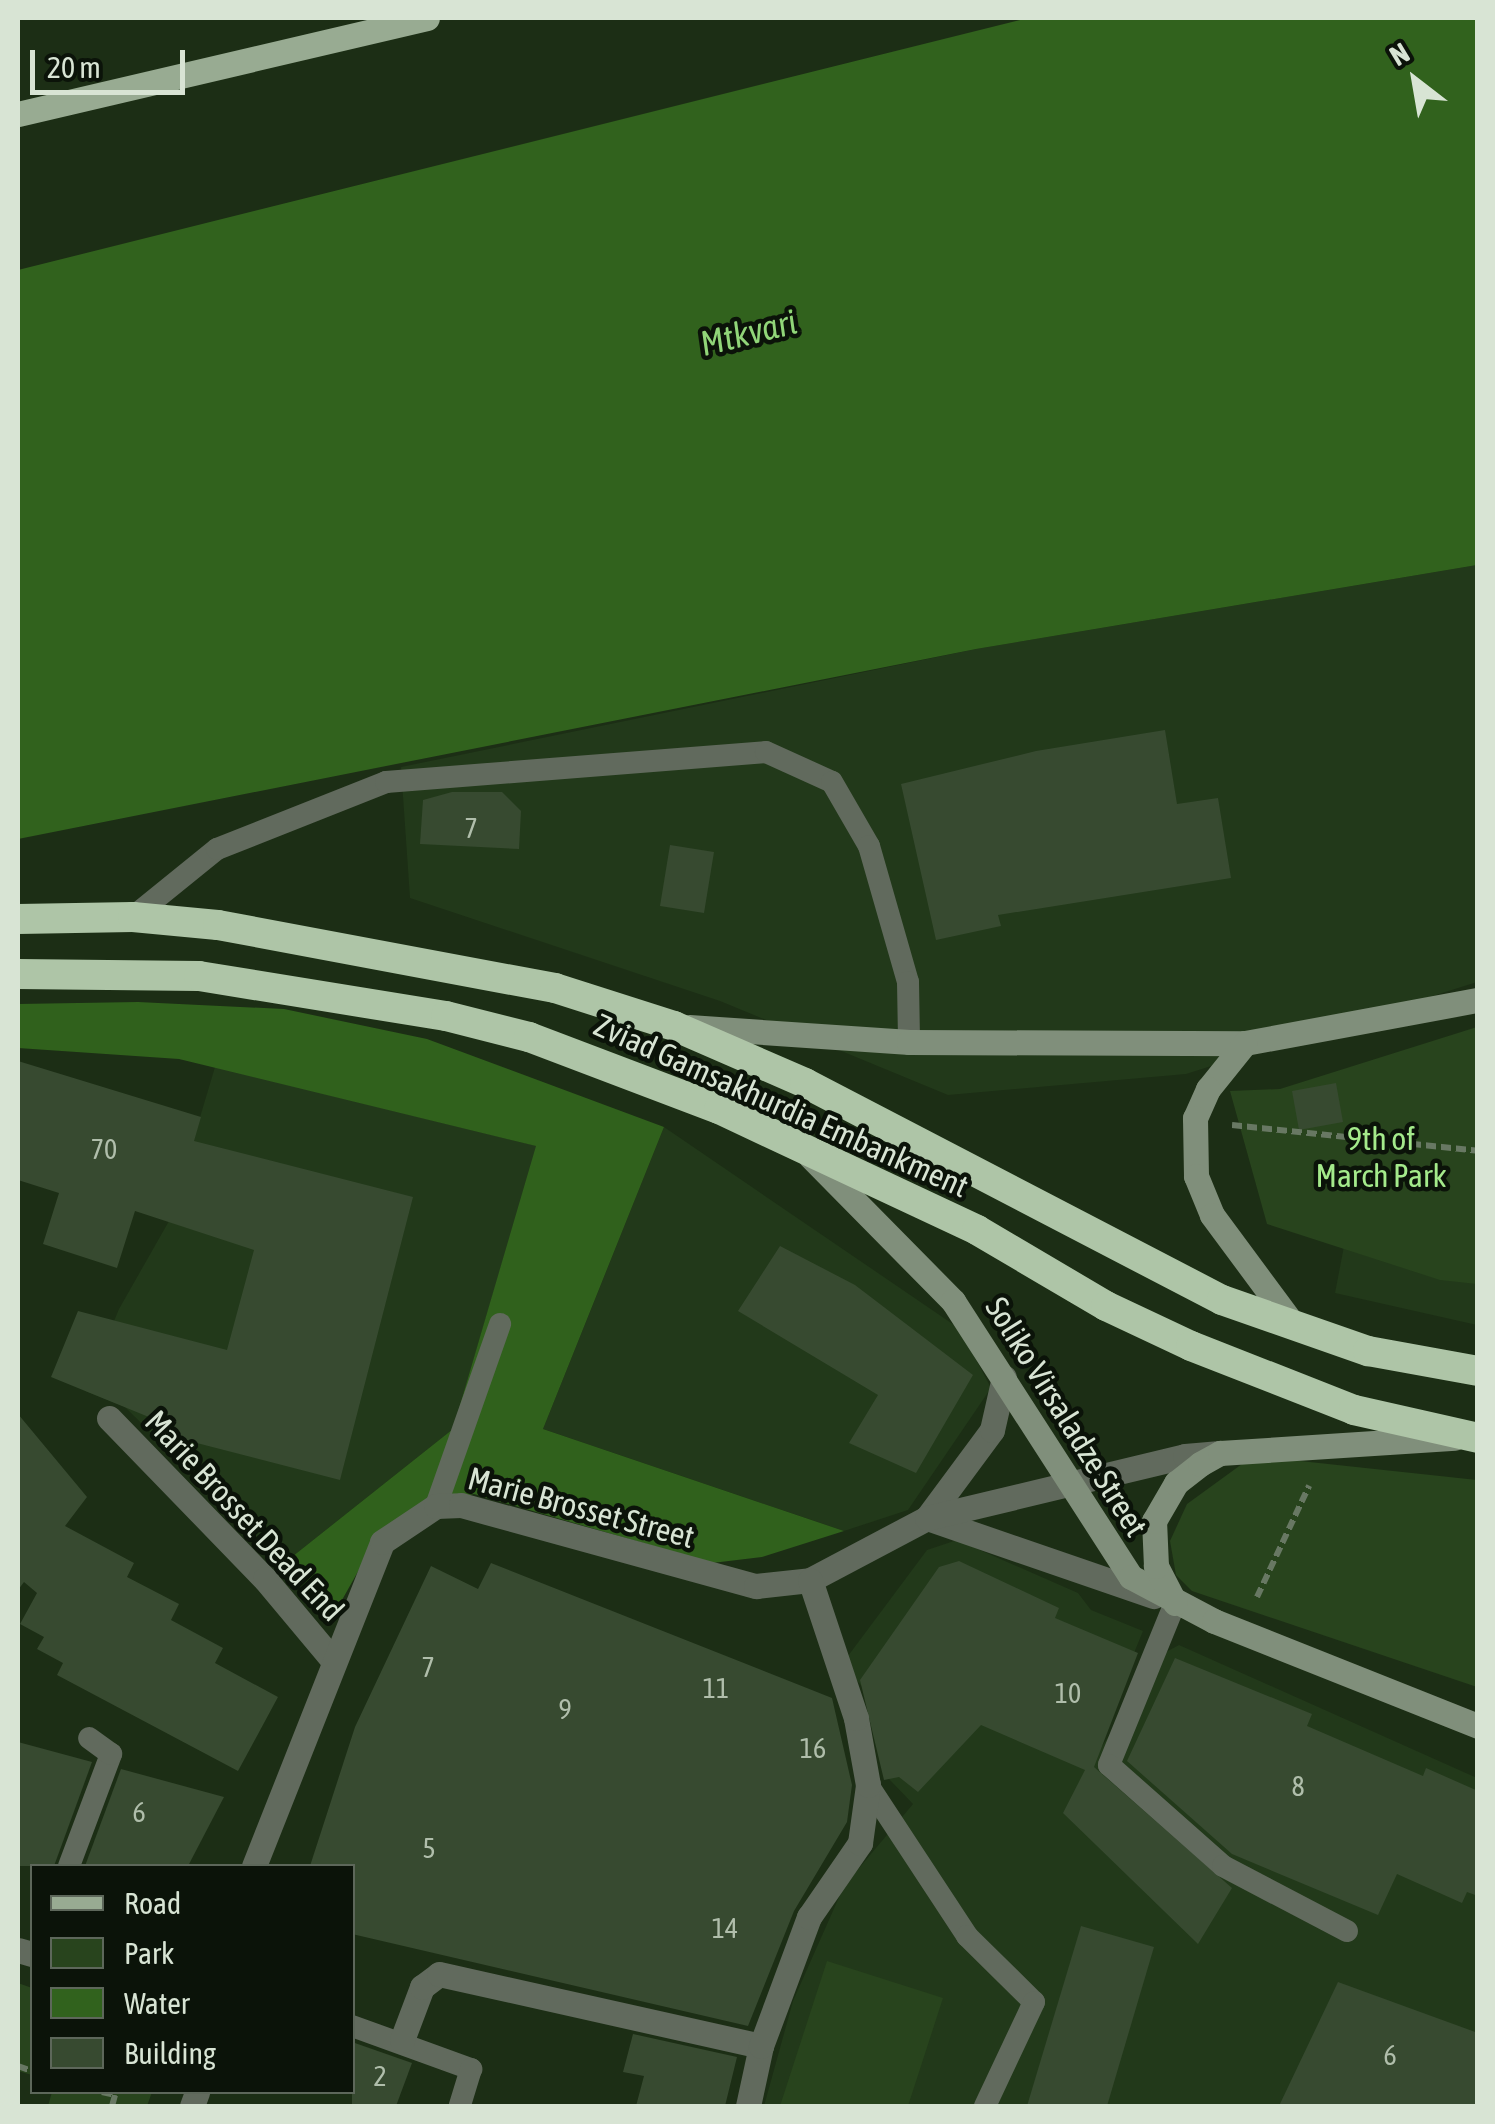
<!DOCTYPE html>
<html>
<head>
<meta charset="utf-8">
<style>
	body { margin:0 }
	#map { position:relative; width:1495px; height:2124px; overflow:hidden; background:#1c2e15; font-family:"Asap Condensed",sans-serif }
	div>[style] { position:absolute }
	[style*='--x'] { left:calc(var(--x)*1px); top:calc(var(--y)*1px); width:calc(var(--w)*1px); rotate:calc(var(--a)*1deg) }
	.built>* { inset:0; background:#22391a }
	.green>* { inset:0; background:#28441d }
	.forest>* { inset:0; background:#30611c }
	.water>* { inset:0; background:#31621d }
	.building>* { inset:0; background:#374a30 }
	.path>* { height:6px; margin-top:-3px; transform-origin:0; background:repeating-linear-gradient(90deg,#687863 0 10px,transparent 0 15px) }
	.lane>* { height:22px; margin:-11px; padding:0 11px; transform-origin:11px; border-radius:11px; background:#616a5d }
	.street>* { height:25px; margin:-12.5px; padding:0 12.5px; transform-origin:12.5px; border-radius:12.5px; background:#616a5d }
	.secondary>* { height:25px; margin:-12.5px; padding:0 12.5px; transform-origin:12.5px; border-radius:12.5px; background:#808f7b }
	.primary>* { height:25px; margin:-12.5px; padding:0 12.5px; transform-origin:12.5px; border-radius:12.5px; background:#98ab92 }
	.highway>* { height:30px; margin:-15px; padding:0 15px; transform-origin:15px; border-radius:15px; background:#aec5a7 }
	span { translate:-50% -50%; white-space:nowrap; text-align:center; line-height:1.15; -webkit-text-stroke:9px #0b1309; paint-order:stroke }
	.number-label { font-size:28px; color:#b0beab }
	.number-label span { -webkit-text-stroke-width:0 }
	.street-label { font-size:32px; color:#d8e4d4 }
	.park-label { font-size:32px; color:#a4ea8b }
	.water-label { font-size:35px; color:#91d679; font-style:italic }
	.frame { position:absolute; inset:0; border:20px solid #d8e4d4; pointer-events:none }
	.legend { position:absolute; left:30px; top:1864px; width:325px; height:230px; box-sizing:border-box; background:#0b1309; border:2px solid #5d675a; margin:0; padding:12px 18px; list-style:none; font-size:30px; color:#d8e4d4 }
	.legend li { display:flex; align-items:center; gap:20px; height:50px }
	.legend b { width:50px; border:2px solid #5d675a }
	.north { position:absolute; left:1365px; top:30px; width:100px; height:100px; -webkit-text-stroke:8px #0b1309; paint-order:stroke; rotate:329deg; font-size:28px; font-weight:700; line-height:40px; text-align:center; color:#d8e4d4 }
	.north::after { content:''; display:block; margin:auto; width:35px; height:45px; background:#d8e4d4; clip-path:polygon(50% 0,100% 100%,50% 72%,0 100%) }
	.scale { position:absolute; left:30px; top:50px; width:155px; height:45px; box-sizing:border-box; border:5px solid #d8e4d4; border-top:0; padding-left:12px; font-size:30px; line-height:35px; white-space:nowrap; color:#d8e4d4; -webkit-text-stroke:8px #0b1309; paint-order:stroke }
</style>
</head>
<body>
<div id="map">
	<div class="built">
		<i style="clip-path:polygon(1477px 565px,1477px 982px,1186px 1074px,948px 1095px,720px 1001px,410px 898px,401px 767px,976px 649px)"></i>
		<i style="clip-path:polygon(215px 1067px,537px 1146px,453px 1429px,283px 1564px,125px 1407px,85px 1391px,119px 1309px,169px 1221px)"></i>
		<i style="clip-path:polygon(664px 1127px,960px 1329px,991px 1388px,908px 1510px,844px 1531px,543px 1429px)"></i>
		<i style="clip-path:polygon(1350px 1215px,1477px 1225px,1477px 1325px,1335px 1293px)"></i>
		<i style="clip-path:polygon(957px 1540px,1078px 1593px,1091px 1610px,1143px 1631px,1087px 1768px,1166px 1652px,1179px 1645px,1477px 1778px,1477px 2106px,764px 2106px,793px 2001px,844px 1886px,913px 1804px,888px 1778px,867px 1692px,842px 1664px,927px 1550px)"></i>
	</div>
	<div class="green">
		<i style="clip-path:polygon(1477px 1027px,1477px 1284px,1440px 1280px,1267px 1224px,1230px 1091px,1280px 1089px)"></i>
		<i style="clip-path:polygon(1253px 1456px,1477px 1480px,1477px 1687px,1192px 1591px,1176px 1575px,1170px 1541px,1187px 1504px)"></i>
		<i style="clip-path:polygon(827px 1961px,943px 1998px,908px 2106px,780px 2106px)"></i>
		<i style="clip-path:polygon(18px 1983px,32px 1988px,32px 2075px,18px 2071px)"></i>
		<i style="clip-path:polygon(52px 2092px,152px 2092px,147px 2106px,48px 2106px)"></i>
	</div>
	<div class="forest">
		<i style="clip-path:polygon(138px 1002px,284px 1009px,427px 1039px,664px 1127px,543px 1429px,844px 1531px,762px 1557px,712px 1563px,474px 1494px,425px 1503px,379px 1534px,328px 1625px,283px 1564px,453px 1429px,536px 1146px,179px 1059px,18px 1048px,18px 1004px)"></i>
	</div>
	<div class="water">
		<i style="clip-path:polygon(1028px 18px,1477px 18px,1477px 565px,976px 649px,18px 839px,18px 270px)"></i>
	</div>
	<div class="building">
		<i style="clip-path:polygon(1165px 730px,1177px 804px,1218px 798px,1231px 878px,998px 915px,1001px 926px,936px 940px,901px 784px,1036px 751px)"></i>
		<i style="clip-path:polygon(452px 792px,502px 792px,521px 811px,519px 849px,420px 844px,423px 800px)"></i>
		<i style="clip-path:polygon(670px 845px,714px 852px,704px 913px,660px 906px)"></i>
		<i style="clip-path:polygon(18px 1061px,201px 1117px,194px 1141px,413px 1197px,340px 1480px,158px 1433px,161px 1422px,51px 1377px,78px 1311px,227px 1350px,254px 1250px,135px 1211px,117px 1268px,43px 1244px,59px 1193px,18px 1180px)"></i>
		<i style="clip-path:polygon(1336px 1083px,1343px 1122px,1299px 1130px,1292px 1091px)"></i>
		<i style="clip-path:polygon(780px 1246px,855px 1285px,973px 1375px,916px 1473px,849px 1443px,878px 1395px,738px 1311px)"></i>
		<i style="clip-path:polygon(18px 1414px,87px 1497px,65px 1526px,134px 1563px,127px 1577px,179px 1604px,171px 1620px,223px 1648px,215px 1663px,278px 1697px,238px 1771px,57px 1675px,63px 1663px,37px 1649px,44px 1637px,20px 1624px,37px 1593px,24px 1582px,18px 1590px)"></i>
		<i style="clip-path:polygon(959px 1561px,1059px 1608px,1055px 1618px,1138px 1653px,1094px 1767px,1232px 1888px,1198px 1944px,1063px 1813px,1085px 1770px,981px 1725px,918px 1792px,899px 1777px,884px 1780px,860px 1680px,939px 1567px)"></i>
		<i style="clip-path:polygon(491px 1563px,832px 1698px,852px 1785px,847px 1822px,794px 1911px,748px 2026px,352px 1934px,352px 1866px,310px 1866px,355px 1727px,431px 1566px,478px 1589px)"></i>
		<i style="clip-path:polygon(1175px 1658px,1312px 1714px,1307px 1726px,1423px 1776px,1426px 1768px,1478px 1791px,1478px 1896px,1467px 1892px,1462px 1903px,1397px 1874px,1378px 1915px,1232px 1854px,1127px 1761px)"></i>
		<i style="clip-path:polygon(18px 1742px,92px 1762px,54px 1866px,18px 1866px)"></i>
		<i style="clip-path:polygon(121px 1769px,224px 1797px,188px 1866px,85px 1866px)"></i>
		<i style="clip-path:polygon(1081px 1926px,1154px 1947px,1107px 2106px,1027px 2106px)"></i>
		<i style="clip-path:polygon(1338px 1982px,1478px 2033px,1478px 2106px,1279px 2106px)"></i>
		<i style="clip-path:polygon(633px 2034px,737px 2057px,725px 2106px,636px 2106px,644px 2076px,623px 2072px)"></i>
		<i style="clip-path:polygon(352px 2042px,412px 2063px,396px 2106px,352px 2106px)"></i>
	</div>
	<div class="path">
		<i style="--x:1232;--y:1125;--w:247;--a:6"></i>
		<i style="--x:1257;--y:1597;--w:123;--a:-64.9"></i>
		<i style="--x:18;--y:2066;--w:15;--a:20"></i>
		<i style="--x:102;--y:2092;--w:13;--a:13"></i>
		<i style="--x:115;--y:2095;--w:11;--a:105"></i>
	</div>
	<div class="lane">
		<i style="--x:133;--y:917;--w:108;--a:-39"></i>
		<i style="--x:217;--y:849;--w:182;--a:-21.6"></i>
		<i style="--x:386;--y:782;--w:381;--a:-4.5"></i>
		<i style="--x:766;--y:752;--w:72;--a:24.4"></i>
		<i style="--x:832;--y:782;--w:74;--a:60"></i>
		<i style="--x:869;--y:846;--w:141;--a:74"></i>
		<i style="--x:908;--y:982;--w:60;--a:89"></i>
		<i style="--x:436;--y:1506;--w:193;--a:-70.6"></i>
		<i style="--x:1175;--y:1603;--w:175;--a:112.2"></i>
		<i style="--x:1109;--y:1765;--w:152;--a:41.5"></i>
		<i style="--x:1223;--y:1866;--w:140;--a:27.7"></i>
		<i style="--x:868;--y:1785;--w:181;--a:56.7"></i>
		<i style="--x:967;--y:1936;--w:94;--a:44.6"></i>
		<i style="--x:1034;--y:2002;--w:115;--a:115.2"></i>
		<i style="--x:69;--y:1866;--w:120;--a:-69.4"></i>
		<i style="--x:111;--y:1754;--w:27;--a:-144"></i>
		<i style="--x:352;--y:2026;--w:127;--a:19.9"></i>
		<i style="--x:471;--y:2069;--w:39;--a:107"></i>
	</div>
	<div class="street">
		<i style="--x:109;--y:1418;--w:224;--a:45.9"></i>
		<i style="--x:265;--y:1579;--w:103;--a:50.1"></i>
		<i style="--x:927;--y:1518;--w:240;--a:19"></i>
		<i style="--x:927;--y:1518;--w:109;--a:-53.5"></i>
		<i style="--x:992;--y:1430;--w:54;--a:-77.2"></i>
		<i style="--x:254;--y:1866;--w:348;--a:-68.4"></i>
		<i style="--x:382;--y:1542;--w:65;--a:-33.7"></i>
		<i style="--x:436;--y:1506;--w:25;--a:-2"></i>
		<i style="--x:461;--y:1505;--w:306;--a:15.4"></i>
		<i style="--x:756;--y:1586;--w:54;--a:-6.3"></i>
		<i style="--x:810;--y:1580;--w:132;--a:-27.9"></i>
		<i style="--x:927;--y:1518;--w:265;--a:-13.5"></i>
		<i style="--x:1185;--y:1456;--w:35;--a:-5"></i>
		<i style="--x:18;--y:1950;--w:15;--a:16"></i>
		<i style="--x:402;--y:2040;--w:57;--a:-69.3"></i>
		<i style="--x:422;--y:1987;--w:21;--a:-37"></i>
		<i style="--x:439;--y:1974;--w:330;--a:12.6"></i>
		<i style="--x:192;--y:2106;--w:15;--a:-70"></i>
		<i style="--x:748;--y:2106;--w:61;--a:-77.8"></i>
		<i style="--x:761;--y:2046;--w:138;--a:-69.6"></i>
		<i style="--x:809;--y:1917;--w:90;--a:-55.4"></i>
		<i style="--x:860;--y:1843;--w:59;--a:-82.1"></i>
		<i style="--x:868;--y:1785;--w:68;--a:-100.2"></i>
		<i style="--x:856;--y:1718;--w:145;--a:-108.4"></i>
	</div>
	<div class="secondary">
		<i style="--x:689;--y:1027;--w:221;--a:3.9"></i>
		<i style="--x:909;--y:1042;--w:336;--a:0.2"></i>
		<i style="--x:1245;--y:1043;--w:237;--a:-10.5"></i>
		<i style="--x:1245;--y:1043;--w:59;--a:128.8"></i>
		<i style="--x:1208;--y:1089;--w:32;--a:114"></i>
		<i style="--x:1195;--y:1118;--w:58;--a:89"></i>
		<i style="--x:1196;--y:1176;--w:42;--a:67.7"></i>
		<i style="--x:1212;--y:1215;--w:139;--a:53.5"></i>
		<i style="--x:810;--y:1156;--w:204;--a:45.4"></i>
		<i style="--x:953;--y:1301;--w:328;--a:57.2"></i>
		<i style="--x:1131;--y:1577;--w:94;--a:27.9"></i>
		<i style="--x:1214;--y:1621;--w:284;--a:21.7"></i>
		<i style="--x:1175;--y:1603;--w:42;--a:-117.2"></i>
		<i style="--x:1156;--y:1566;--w:45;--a:-92.5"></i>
		<i style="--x:1154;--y:1521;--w:44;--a:-59.9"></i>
		<i style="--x:1176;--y:1483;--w:31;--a:-38"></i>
		<i style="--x:1200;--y:1464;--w:23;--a:-29"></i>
		<i style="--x:1220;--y:1453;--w:235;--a:-3.7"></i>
	</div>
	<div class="primary">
		<i style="--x:18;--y:114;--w:420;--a:-13.2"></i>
	</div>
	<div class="highway">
		<i style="--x:18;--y:919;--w:115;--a:-1"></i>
		<i style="--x:133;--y:917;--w:85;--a:5.4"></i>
		<i style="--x:218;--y:925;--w:343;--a:10.6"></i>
		<i style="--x:555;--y:988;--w:125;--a:17.7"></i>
		<i style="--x:674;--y:1026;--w:143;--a:23.5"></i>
		<i style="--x:805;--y:1083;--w:470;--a:27.5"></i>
		<i style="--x:1222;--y:1300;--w:155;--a:19.3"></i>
		<i style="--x:1368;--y:1351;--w:112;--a:10.3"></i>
		<i style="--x:18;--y:974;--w:181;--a:0.6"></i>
		<i style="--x:199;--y:976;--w:250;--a:9.2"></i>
		<i style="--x:446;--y:1016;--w:86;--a:14.2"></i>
		<i style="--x:529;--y:1037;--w:203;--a:20.8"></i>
		<i style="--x:719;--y:1109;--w:285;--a:25.1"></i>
		<i style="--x:977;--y:1230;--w:150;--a:30.5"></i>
		<i style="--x:1106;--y:1306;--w:94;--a:25.2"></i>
		<i style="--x:1191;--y:1346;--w:175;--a:21.4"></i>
		<i style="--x:1354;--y:1410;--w:127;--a:12.7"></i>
	</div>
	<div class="number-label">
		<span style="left:471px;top:828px">7</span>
		<span style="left:104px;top:1149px">70</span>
		<span style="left:428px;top:1667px">7</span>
		<span style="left:716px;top:1688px">11</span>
		<span style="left:1068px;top:1693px">10</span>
		<span style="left:565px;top:1709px">9</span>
		<span style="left:813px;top:1748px">16</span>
		<span style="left:1298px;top:1786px">8</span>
		<span style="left:139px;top:1812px">6</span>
		<span style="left:429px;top:1848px">5</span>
		<span style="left:725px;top:1928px">14</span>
		<span style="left:1390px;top:2055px">6</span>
		<span style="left:380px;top:2076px">2</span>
	</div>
	<div class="street-label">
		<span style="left:781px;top:1106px;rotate:24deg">Zviad Gamsakhurdia Embankment</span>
		<span style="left:1066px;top:1417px;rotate:58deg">Soliko Virsaladze Street</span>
		<span style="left:581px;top:1508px;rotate:15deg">Marie Brosset Street</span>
		<span style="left:244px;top:1516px;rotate:47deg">Marie Brosset Dead End</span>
	</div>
	<div class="park-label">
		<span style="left:1381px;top:1158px">9th of<br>March Park</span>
	</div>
	<div class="water-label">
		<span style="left:748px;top:332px;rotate:-14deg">Mtkvari</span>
	</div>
	<div class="frame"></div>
	<ul class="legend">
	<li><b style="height:12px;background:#98ab92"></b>Road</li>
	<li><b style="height:28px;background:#28441d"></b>Park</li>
	<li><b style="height:28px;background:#31621d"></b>Water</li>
	<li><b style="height:28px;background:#374a30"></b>Building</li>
	</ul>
	<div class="north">N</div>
	<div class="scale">20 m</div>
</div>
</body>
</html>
